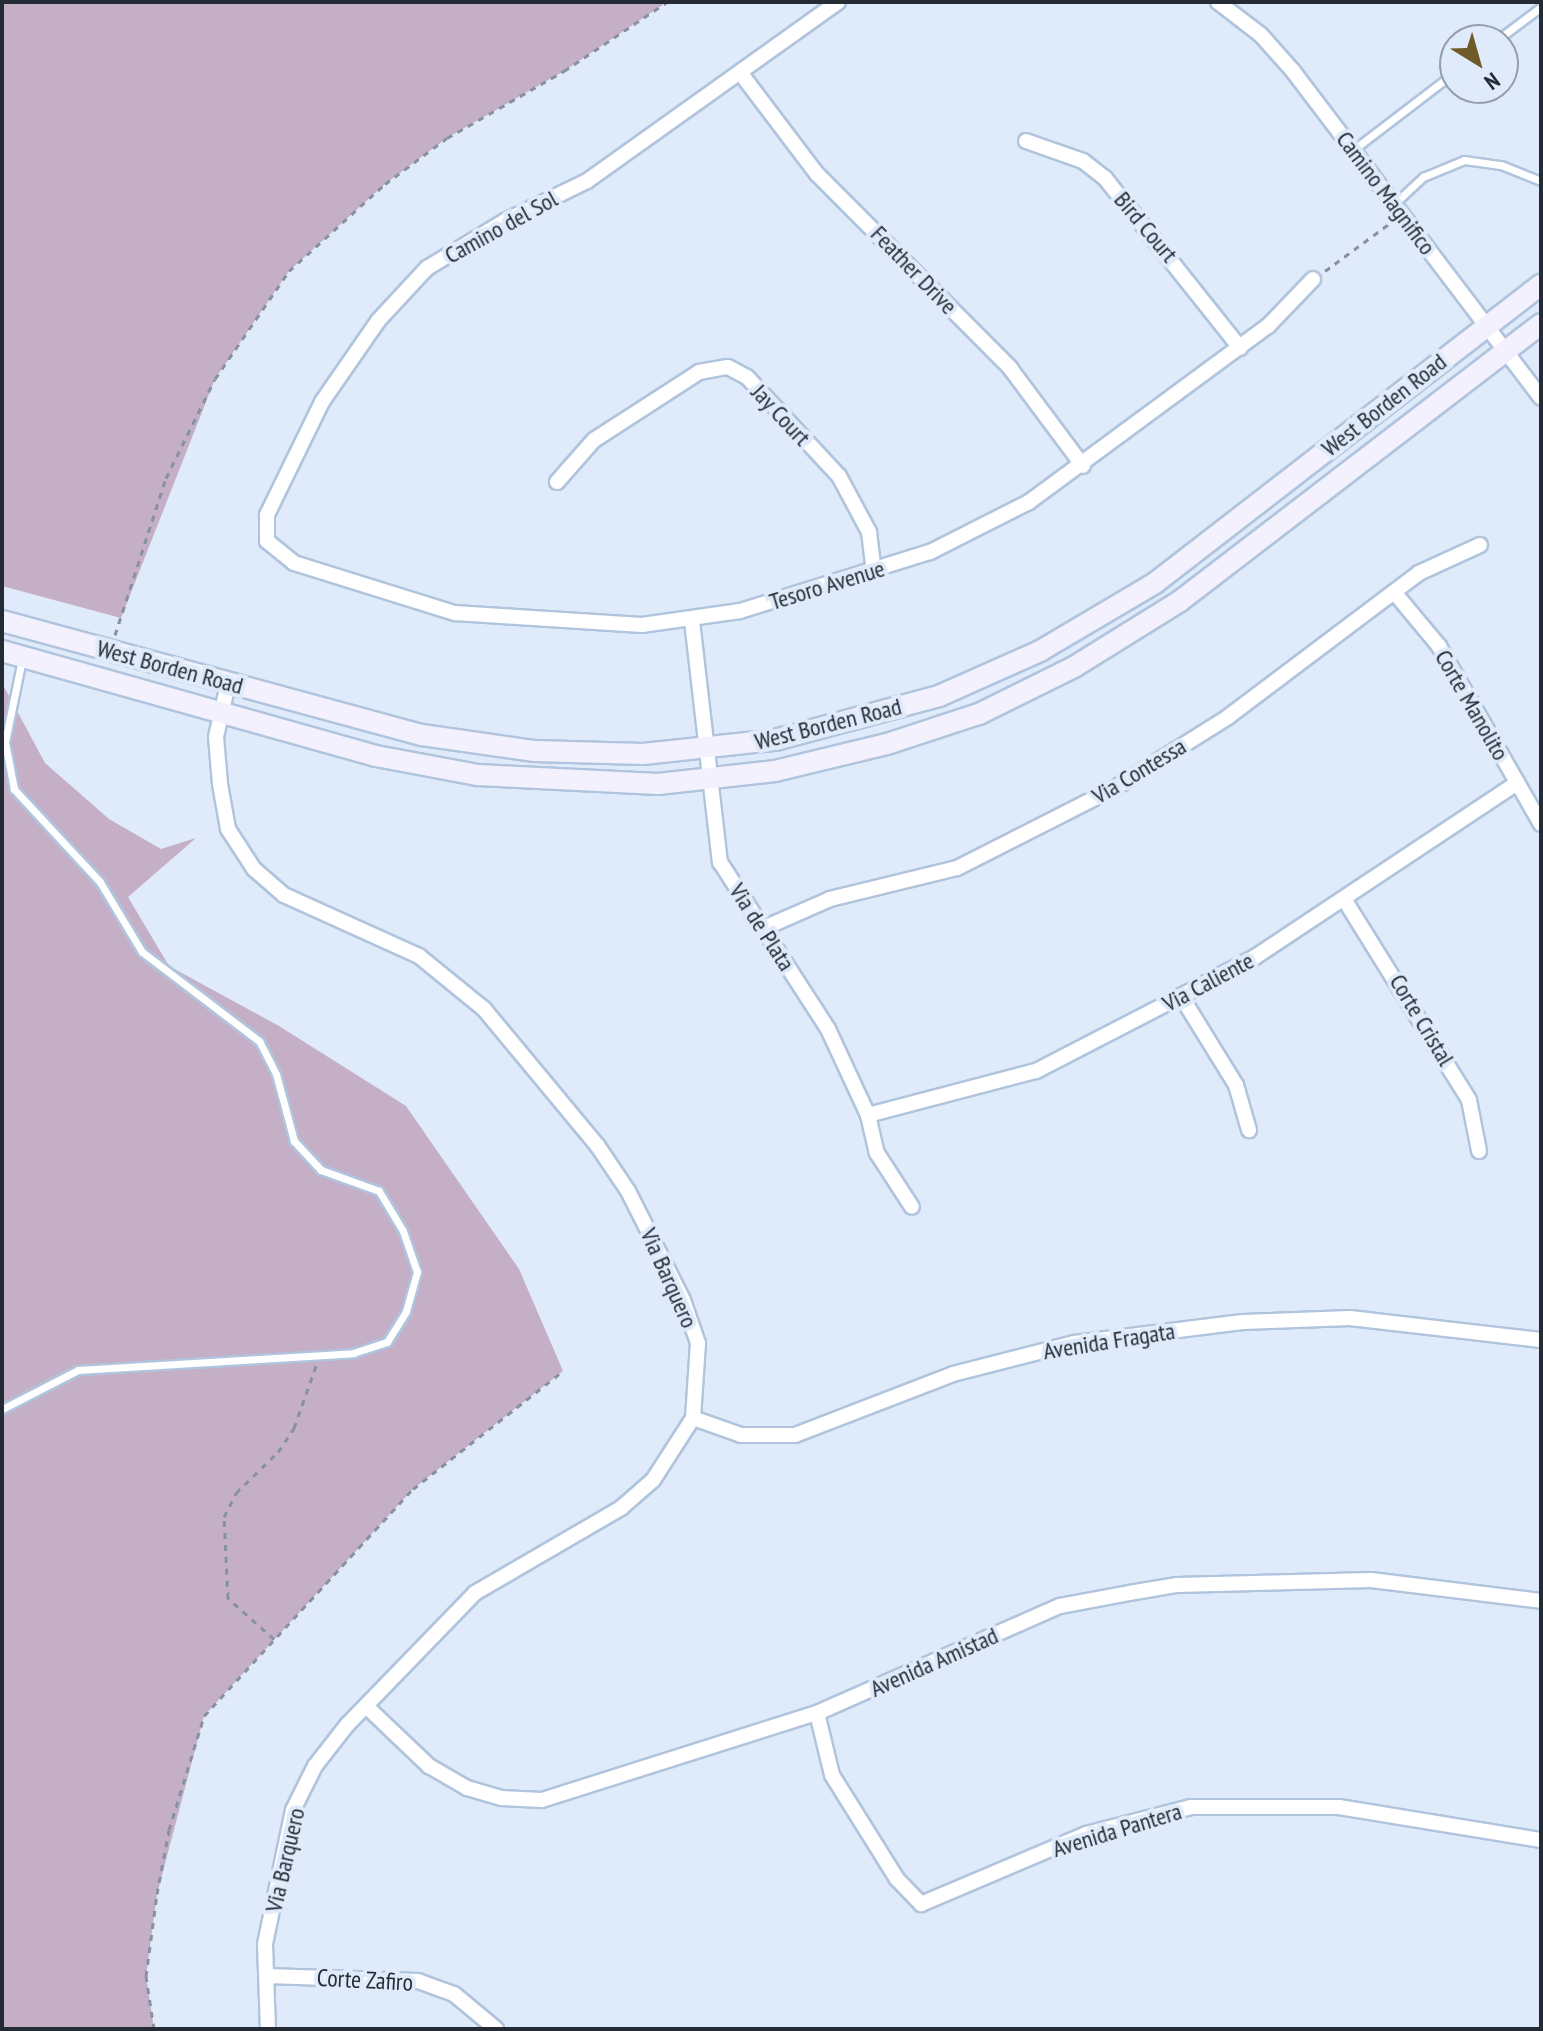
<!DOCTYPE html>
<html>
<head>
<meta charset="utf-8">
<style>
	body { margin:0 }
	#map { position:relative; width:1543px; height:2031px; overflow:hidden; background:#dfebfa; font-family:"PT Sans Narrow",sans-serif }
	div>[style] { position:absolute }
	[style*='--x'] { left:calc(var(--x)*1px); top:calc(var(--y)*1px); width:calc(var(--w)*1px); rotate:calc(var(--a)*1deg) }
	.green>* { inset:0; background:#c4afc7 }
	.path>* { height:3px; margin-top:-1.5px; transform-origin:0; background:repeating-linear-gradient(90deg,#88919e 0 6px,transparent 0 12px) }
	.roads { filter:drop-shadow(2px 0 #b1c4dd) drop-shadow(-2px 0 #b1c4dd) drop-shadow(0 2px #b1c4dd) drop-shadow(0 -2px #b1c4dd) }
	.service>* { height:7px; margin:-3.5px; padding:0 3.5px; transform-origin:3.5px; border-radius:3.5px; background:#fff }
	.minor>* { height:14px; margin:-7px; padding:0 7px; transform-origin:7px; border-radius:7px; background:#fff }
	.secondary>* { height:20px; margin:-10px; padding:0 10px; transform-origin:10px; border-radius:10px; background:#f2f1fd }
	span { translate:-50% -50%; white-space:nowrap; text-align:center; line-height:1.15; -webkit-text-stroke:8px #dfebfa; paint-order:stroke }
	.street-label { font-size:24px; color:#242b35 }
	.frame { position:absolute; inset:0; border:4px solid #242b35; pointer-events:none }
	.north { position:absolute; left:1439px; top:24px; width:80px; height:80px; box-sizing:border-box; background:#dfebfa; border:2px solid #949eab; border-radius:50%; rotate:143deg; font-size:22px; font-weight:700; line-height:32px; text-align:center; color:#242b35 }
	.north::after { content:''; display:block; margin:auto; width:28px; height:36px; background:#6f5a29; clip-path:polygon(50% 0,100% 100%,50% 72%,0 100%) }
</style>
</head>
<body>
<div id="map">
	<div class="green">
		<i style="clip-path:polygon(2px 2px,667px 2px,564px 71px,447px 138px,385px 184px,289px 271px,215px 379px,121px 618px,2px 586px)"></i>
		<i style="clip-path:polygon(2px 683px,45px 763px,109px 819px,161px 849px,196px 838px,128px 897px,169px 966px,279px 1026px,406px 1106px,519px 1269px,563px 1371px,413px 1489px,204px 1716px,157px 1894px,146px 1976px,154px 2029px,2px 2029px)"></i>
	</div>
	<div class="path">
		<i style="--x:1325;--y:271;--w:81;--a:-36.4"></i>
		<i style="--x:115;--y:635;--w:165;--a:-72"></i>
		<i style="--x:166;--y:478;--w:110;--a:-63.7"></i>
		<i style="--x:215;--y:379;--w:131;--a:-55.6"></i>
		<i style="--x:289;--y:271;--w:130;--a:-42.2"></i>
		<i style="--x:385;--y:184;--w:77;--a:-36.6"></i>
		<i style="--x:447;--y:138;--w:135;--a:-29.8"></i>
		<i style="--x:564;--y:71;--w:124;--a:-33.8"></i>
		<i style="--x:274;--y:1639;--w:62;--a:-138.3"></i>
		<i style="--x:228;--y:1598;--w:81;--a:-92.8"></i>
		<i style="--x:224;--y:1517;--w:27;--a:-63"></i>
		<i style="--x:236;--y:1493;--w:59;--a:-44.3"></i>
		<i style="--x:278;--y:1452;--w:29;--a:-56"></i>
		<i style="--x:294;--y:1428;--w:66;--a:-70.5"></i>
		<i style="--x:154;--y:2029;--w:54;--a:-98.6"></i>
		<i style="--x:146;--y:1976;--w:83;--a:-82.4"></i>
		<i style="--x:157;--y:1894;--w:65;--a:-79.4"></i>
		<i style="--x:169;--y:1830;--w:119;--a:-72.9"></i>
		<i style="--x:204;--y:1716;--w:309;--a:-47.4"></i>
		<i style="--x:413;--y:1489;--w:191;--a:-38.2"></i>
	</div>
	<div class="roads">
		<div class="service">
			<i style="--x:1497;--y:40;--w:55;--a:-36.9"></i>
			<i style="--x:1353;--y:150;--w:128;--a:-37.4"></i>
			<i style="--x:1394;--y:204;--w:40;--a:-43"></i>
			<i style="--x:1423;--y:177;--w:44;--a:-22.5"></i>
			<i style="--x:1464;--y:160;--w:37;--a:8"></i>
			<i style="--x:1501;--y:165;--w:43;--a:21.8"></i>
			<i style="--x:2;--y:1409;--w:85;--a:-27.2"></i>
			<i style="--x:78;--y:1370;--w:276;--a:-3.5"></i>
			<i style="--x:353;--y:1353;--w:36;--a:-18"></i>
			<i style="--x:387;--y:1342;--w:36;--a:-58"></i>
			<i style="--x:406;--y:1311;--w:41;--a:-74.2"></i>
			<i style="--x:417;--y:1272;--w:43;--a:-108.9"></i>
			<i style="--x:403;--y:1231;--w:47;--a:-121"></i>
			<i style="--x:379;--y:1191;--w:62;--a:-160.1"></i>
			<i style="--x:321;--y:1170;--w:40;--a:-133"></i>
			<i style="--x:294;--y:1141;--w:69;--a:-105"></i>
			<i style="--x:276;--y:1074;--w:37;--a:-117"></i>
			<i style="--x:259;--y:1041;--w:147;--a:-142.7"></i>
			<i style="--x:142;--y:952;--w:82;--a:-121"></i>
			<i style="--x:100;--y:882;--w:127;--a:-132.8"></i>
			<i style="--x:14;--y:789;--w:48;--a:-100.8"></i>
			<i style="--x:5;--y:742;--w:85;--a:-78.4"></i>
		</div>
		<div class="minor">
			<i style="--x:838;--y:2;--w:308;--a:144.5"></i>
			<i style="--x:587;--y:181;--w:91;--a:154"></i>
			<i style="--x:505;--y:221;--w:91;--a:148.9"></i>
			<i style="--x:427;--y:268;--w:72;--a:132.8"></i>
			<i style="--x:378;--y:321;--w:98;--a:124.7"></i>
			<i style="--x:322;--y:402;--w:126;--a:116"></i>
			<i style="--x:267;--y:515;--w:26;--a:90"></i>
			<i style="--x:267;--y:541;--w:35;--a:39"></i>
			<i style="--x:294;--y:563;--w:169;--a:17.3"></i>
			<i style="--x:455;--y:613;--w:187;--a:3.7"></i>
			<i style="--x:642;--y:625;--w:99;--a:-8.1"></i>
			<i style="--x:740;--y:611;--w:199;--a:-17.3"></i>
			<i style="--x:930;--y:552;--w:111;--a:-26.8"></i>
			<i style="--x:1029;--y:502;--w:297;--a:-36.4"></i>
			<i style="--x:1268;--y:326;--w:65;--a:-46.2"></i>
			<i style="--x:1218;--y:2;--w:54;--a:37.5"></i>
			<i style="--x:1261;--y:35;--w:48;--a:48.4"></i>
			<i style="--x:1293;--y:71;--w:410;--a:52.8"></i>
			<i style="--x:742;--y:75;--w:124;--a:52.9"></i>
			<i style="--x:817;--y:174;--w:274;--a:45.1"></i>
			<i style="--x:1010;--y:368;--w:122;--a:53.3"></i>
			<i style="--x:1026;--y:141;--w:60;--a:19.3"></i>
			<i style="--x:1083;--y:161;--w:28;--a:38"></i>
			<i style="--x:1105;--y:178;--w:217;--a:51.5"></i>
			<i style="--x:557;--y:482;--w:56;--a:-48.6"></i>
			<i style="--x:594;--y:440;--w:125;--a:-32.9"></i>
			<i style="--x:699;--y:372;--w:29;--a:-10"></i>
			<i style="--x:728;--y:367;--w:21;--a:28"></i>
			<i style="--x:747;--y:377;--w:135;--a:47.1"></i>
			<i style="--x:839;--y:476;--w:64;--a:61.8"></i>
			<i style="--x:869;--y:532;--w:39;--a:83"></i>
			<i style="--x:1394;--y:592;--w:70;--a:50.2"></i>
			<i style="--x:1439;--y:646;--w:205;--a:60.2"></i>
			<i style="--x:692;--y:621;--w:243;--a:83.4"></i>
			<i style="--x:720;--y:862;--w:199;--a:57.1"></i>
			<i style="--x:828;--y:1029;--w:95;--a:65.1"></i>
			<i style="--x:868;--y:1115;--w:39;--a:77"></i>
			<i style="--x:877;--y:1153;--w:64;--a:57.1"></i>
			<i style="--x:228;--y:684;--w:54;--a:102.8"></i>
			<i style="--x:216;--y:737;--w:47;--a:85.1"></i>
			<i style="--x:220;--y:784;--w:46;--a:79.9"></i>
			<i style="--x:228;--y:829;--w:48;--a:57"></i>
			<i style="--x:254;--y:869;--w:40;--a:41"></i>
			<i style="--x:284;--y:895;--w:148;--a:24.3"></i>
			<i style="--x:419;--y:956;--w:84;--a:39.2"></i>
			<i style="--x:484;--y:1009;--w:177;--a:50.3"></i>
			<i style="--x:597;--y:1145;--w:55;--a:56"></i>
			<i style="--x:628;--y:1191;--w:122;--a:63.2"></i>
			<i style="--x:683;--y:1300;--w:46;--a:70.8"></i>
			<i style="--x:698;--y:1343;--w:75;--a:93.8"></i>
			<i style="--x:693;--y:1418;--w:74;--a:122.8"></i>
			<i style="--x:653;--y:1480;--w:43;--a:138.8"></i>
			<i style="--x:621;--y:1508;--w:169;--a:149.8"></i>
			<i style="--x:475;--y:1593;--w:184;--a:134.1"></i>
			<i style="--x:347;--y:1725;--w:52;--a:128"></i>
			<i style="--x:315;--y:1766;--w:49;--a:116.6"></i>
			<i style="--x:293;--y:1810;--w:137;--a:101.8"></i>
			<i style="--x:265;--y:1944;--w:85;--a:88"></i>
			<i style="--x:1344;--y:899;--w:237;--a:58.1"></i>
			<i style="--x:1469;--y:1100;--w:52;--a:78.9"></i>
			<i style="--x:764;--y:928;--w:72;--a:-23.7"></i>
			<i style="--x:830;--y:899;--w:131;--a:-13.7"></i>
			<i style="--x:957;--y:868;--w:177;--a:-26.9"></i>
			<i style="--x:1115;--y:788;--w:133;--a:-32.1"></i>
			<i style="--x:1228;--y:717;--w:239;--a:-37"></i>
			<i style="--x:1419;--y:573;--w:67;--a:-24.7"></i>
			<i style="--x:1181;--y:996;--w:105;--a:58.3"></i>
			<i style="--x:1236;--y:1085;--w:47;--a:73.9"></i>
			<i style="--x:868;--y:1115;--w:174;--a:-14.7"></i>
			<i style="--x:1036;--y:1071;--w:163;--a:-27.3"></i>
			<i style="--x:1181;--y:996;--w:84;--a:-27.8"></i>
			<i style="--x:1255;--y:957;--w:315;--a:-33.6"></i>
			<i style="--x:693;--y:1418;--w:51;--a:19.5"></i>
			<i style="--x:741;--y:1435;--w:54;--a:0"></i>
			<i style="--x:795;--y:1435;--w:169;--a:-21.1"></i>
			<i style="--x:953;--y:1374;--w:125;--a:-14.4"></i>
			<i style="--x:1074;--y:1343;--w:170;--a:-7.1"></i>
			<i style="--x:1243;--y:1322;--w:107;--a:-2.1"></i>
			<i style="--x:1350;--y:1318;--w:192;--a:6.6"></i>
			<i style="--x:367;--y:1707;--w:86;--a:43.6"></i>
			<i style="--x:429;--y:1766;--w:44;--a:30.1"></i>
			<i style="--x:467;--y:1788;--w:35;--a:16"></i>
			<i style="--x:501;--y:1798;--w:41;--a:2.8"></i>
			<i style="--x:542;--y:1800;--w:288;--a:-17.6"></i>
			<i style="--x:817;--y:1713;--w:266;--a:-23.8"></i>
			<i style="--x:1060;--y:1606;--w:70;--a:-10.7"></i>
			<i style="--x:1129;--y:1593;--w:49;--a:-9.5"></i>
			<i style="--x:1177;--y:1585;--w:194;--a:-1.5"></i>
			<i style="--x:1371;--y:1580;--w:171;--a:7"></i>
			<i style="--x:817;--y:1713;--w:64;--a:76.4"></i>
			<i style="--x:832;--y:1775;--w:123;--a:58"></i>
			<i style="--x:897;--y:1879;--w:35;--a:46"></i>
			<i style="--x:921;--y:1904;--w:179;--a:-23"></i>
			<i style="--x:1086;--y:1834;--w:108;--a:-14.4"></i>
			<i style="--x:1191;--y:1807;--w:148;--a:0"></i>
			<i style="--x:1339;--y:1807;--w:205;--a:9.3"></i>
			<i style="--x:267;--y:1976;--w:151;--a:1.9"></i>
			<i style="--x:418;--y:1981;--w:38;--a:20"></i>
			<i style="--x:454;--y:1994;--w:55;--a:39.8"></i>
		</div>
		<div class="secondary">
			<i style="--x:2;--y:621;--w:435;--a:15.2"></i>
			<i style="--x:422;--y:735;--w:114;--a:8.1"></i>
			<i style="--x:535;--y:751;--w:108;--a:1.6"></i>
			<i style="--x:643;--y:754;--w:133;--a:-6.1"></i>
			<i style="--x:775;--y:740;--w:170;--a:-15"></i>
			<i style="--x:939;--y:696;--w:111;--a:-24"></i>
			<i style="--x:1040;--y:651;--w:134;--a:-30.6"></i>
			<i style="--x:1155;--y:583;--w:488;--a:-37.7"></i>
			<i style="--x:2;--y:651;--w:388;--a:15.7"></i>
			<i style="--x:376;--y:756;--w:104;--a:10.6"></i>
			<i style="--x:478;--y:775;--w:180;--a:2.9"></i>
			<i style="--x:658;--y:784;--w:118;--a:-6.3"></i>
			<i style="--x:775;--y:771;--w:115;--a:-13.6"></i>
			<i style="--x:887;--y:744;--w:97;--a:-18.1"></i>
			<i style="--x:979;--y:714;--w:106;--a:-26.3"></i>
			<i style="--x:1074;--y:667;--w:125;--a:-31.9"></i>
			<i style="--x:1180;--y:601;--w:455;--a:-37.5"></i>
		</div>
	</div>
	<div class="street-label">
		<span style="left:1386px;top:193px;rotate:53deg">Camino Magnifico</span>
		<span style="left:501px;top:227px;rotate:-29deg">Camino del Sol</span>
		<span style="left:1146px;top:227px;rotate:50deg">Bird Court</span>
		<span style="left:914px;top:270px;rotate:46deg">Feather Drive</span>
		<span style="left:1384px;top:405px;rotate:-38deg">West Borden Road</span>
		<span style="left:781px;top:415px;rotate:47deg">Jay Court</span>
		<span style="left:827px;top:585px;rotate:-17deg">Tesoro Avenue</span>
		<span style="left:170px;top:667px;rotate:15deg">West Borden Road</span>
		<span style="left:1472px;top:705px;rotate:60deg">Corte Manolito</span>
		<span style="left:828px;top:724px;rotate:-14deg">West Borden Road</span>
		<span style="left:1139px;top:771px;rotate:-31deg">Via Contessa</span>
		<span style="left:762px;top:927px;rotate:57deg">Via de Plata</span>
		<span style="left:1208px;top:982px;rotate:-28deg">Via Caliente</span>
		<span style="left:1422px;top:1020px;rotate:59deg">Corte Cristal</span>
		<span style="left:669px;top:1278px;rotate:66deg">Via Barquero</span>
		<span style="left:1109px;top:1341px;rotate:-9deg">Avenida Fragata</span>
		<span style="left:934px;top:1662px;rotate:-24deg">Avenida Amistad</span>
		<span style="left:1117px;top:1830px;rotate:-17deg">Avenida Pantera</span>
		<span style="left:285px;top:1860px;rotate:-77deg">Via Barquero</span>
		<span style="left:365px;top:1980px;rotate:3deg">Corte Zafiro</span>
	</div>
	<div class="frame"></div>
	<div class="north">N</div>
</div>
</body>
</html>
